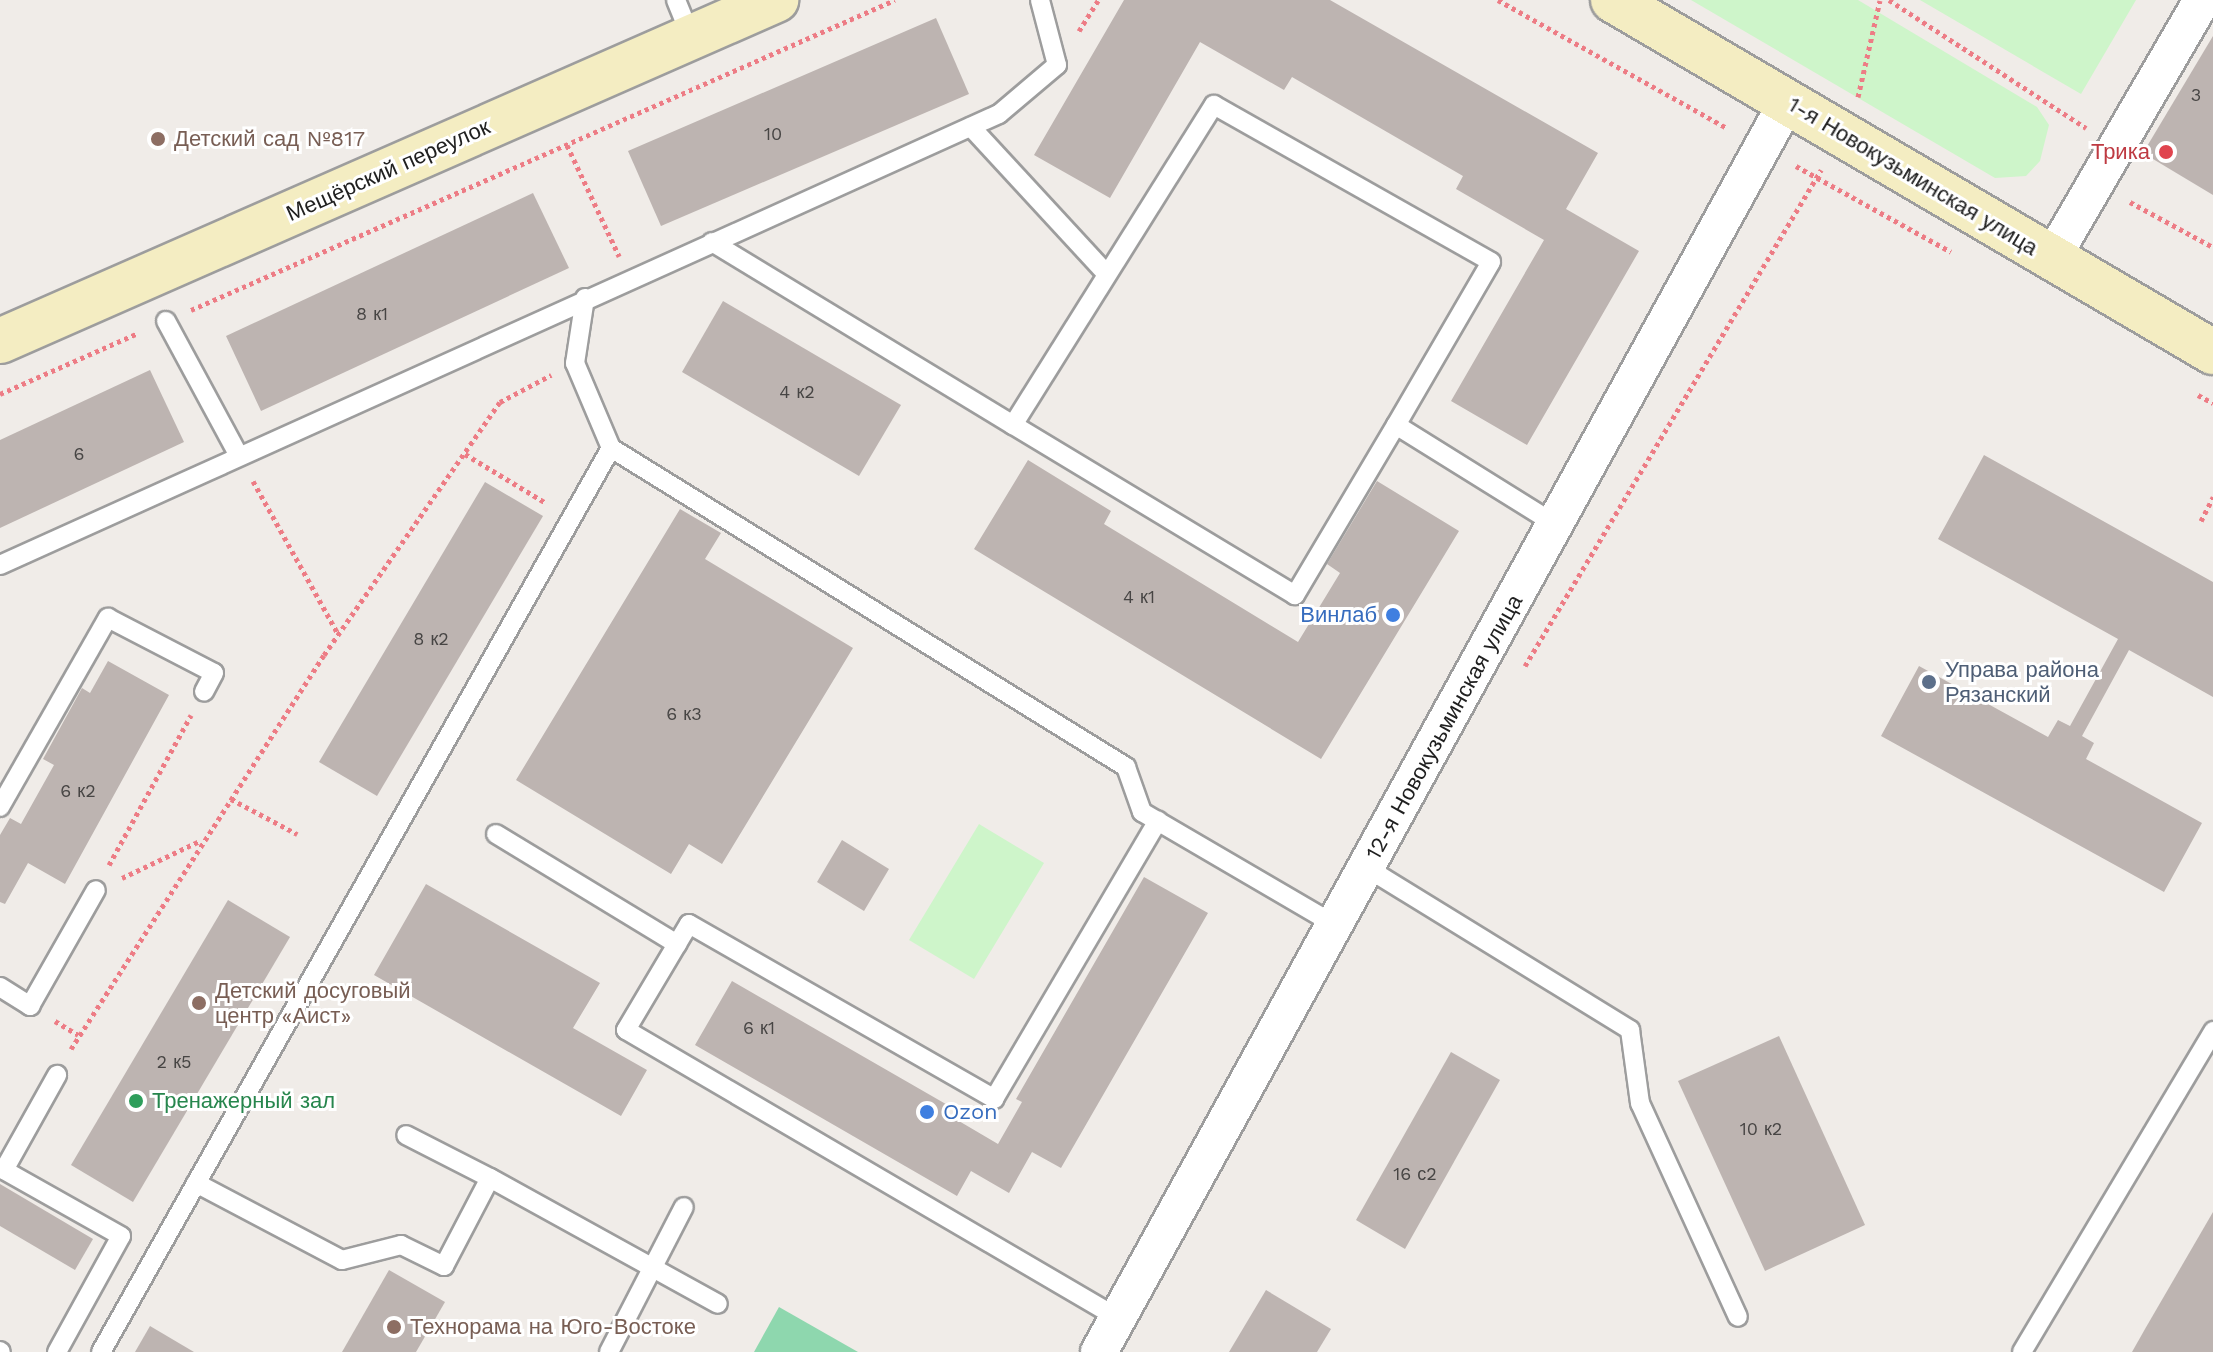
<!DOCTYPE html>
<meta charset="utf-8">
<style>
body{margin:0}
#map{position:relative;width:2213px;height:1352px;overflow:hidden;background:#f0ece8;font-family:"Work Sans",sans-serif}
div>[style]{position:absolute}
.park>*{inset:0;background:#cef5ca}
.pitch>*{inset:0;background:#8ed7ae}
.building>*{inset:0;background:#bdb4b1}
.path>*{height:5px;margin-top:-2.5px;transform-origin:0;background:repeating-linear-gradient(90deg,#ed7c85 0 4px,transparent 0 8px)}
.roads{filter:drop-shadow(2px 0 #9d9d9d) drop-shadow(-2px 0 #9d9d9d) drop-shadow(0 2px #9d9d9d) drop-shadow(0 -2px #9d9d9d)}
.lane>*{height:18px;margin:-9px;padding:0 9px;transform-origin:9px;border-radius:9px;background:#fff}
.street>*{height:36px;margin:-18px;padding:0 18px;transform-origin:18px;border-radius:18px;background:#fff}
.secondary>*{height:44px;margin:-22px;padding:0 22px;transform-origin:22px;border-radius:22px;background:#f4edc2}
.dots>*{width:22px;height:22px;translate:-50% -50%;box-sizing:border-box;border:4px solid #fff;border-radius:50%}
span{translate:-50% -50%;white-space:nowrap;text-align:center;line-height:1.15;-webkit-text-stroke:6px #fff;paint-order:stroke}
.number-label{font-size:18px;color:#474544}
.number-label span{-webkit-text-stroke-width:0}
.education-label{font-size:22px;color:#785e54}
.left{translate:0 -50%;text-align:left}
.health-label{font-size:22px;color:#be3a42}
.right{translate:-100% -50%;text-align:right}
.street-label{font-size:22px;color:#202020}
.shop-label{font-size:22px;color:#366cbe}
.service-label{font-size:22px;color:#4e5e75}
.leisure-label{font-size:22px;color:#27864d}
</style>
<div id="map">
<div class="park">
<div style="clip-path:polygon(1691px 0,1858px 0,2037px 107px,2049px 125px,2040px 161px,2026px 176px,1995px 178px)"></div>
<div style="clip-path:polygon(1920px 0,2136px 0,2081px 94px)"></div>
<div style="clip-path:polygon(979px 824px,1044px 863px,974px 979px,909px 940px)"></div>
</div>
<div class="pitch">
<div style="clip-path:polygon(779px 1307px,858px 1352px,754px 1352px)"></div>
</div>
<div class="building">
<div style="clip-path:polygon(1124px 0,1330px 0,1598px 153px,1566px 209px,1639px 251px,1527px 445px,1451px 401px,1544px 240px,1456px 189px,1463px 176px,1292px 77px,1284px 90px,1200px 42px,1110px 198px,1034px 155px)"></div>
<div style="clip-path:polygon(936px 18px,969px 94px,661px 226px,628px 151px)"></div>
<div style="clip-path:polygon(2213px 36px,2213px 195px,2143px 153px)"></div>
<div style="clip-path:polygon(533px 193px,569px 268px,261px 411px,226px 336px)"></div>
<div style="clip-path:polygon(723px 301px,901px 405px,859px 476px,682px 372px)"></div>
<div style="clip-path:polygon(150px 370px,184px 442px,0 528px,0 440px)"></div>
<div style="clip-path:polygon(1984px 455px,2213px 582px,2213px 697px,2129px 650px,2082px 736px,2094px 743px,2086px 759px,2202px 823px,2164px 892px,1881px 736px,1919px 666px,2048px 737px,2058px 720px,2070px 726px,2118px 639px,1938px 539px)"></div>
<div style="clip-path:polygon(1028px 460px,1111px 511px,1104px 524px,1298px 642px,1340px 573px,1327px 564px,1377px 481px,1459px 531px,1321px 759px,974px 549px)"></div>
<div style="clip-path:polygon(485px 482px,543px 516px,377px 796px,319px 762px)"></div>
<div style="clip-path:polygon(680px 509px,721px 533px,705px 559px,853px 648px,722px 864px,689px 844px,671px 874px,516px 780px)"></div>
<div style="clip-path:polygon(108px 661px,169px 695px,65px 884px,28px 863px,5px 904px,0 902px,0 835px,10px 818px,21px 824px,54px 765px,43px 759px,82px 688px,90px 693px)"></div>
<div style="clip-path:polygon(842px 840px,889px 869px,864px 911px,817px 882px)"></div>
<div style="clip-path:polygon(1144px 877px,1208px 913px,1061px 1168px,1032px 1152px,1009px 1193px,971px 1171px,957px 1196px,695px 1045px,732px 981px,951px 1107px,947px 1114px,998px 1144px,1022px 1102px,1016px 1099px)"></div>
<div style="clip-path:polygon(426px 884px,600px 983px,573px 1028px,647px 1070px,621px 1116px,374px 975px)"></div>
<div style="clip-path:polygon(228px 900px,290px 937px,133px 1202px,71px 1165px)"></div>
<div style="clip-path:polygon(1779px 1036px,1865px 1225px,1765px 1271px,1678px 1081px)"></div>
<div style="clip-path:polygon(1451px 1052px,1500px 1080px,1405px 1249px,1356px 1220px)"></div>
<div style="clip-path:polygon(0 1184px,93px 1239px,75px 1270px,0 1226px)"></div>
<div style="clip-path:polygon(2213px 1212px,2213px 1352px,2132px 1352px,2145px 1329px)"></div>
<div style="clip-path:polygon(389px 1270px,445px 1302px,416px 1352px,342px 1352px)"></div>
<div style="clip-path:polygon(1266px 1290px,1331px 1329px,1317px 1352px,1229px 1352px)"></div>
<div style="clip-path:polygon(150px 1326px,194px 1352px,135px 1352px)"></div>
</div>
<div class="path">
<div style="left:1498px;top:0;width:262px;rotate:29.2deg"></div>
<div style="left:1889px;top:0;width:235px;rotate:33deg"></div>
<div style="left:1079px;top:31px;width:36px;rotate:-58deg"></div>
<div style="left:1858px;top:97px;width:99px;rotate:-77.2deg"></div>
<div style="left:567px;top:145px;width:123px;rotate:64.9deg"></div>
<div style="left:1796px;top:166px;width:177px;rotate:29deg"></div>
<div style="left:2130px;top:202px;width:94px;rotate:28.5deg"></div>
<div style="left:191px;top:310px;width:769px;rotate:-23.77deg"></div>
<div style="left:0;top:394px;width:151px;rotate:-23.8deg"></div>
<div style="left:2198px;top:395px;width:17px;rotate:28deg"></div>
<div style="left:465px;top:454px;width:95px;rotate:31.2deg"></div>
<div style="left:253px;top:481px;width:175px;rotate:60.9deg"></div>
<div style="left:2201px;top:521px;width:27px;rotate:-63deg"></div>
<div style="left:1525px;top:666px;width:578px;rotate:-59.17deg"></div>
<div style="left:231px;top:799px;width:75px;rotate:27.9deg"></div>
<div style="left:109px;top:865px;width:171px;rotate:-61.3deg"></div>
<div style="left:122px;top:878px;width:86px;rotate:-25.4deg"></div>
<div style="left:55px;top:1021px;width:27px;rotate:31deg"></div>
<div style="left:71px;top:1049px;width:468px;rotate:-57.3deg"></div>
<div style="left:324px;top:655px;width:308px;rotate:-55.2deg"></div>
<div style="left:500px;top:402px;width:58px;rotate:-27.9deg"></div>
</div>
<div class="roads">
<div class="lane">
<div style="left:676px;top:0;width:40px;rotate:68deg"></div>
<div style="left:971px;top:127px;width:197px;rotate:47.3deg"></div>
<div style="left:712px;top:242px;width:352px;rotate:31.3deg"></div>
<div style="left:585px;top:298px;width:66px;rotate:98.7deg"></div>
<div style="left:575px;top:363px;width:92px;rotate:67deg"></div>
<div style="left:611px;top:448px;width:606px;rotate:31.77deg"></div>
<div style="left:1126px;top:767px;width:48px;rotate:70.4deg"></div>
<div style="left:1142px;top:812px;width:224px;rotate:30.3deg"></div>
<div style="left:166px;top:321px;width:153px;rotate:61.6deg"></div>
<div style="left:1396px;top:425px;width:198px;rotate:120.7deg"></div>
<div style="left:1295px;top:595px;width:329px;rotate:-148.9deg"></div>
<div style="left:1013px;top:425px;width:378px;rotate:-57.9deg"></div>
<div style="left:1214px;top:105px;width:318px;rotate:29.5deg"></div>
<div style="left:1491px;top:262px;width:189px;rotate:120.2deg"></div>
<div style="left:1396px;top:425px;width:187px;rotate:31.9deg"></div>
<div style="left:0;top:565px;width:1096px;rotate:-24.3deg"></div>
<div style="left:999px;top:114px;width:76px;rotate:-40.2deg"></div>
<div style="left:1057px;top:65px;width:67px;rotate:-104.7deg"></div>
<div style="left:0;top:807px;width:218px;rotate:-60.3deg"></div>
<div style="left:108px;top:618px;width:119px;rotate:27.4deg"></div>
<div style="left:214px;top:673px;width:21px;rotate:118deg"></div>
<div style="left:496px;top:834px;width:212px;rotate:31.3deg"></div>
<div style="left:1367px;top:868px;width:309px;rotate:31.6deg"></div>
<div style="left:1630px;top:1030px;width:74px;rotate:82.2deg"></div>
<div style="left:1640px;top:1103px;width:235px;rotate:65.4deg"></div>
<div style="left:0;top:987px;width:36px;rotate:32deg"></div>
<div style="left:30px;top:1006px;width:133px;rotate:-60.4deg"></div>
<div style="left:490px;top:1178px;width:260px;rotate:28.9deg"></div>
<div style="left:196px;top:1183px;width:165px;rotate:27.8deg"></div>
<div style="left:342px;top:1260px;width:61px;rotate:-14.3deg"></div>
<div style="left:401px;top:1245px;width:48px;rotate:26deg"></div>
<div style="left:444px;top:1266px;width:99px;rotate:-62.4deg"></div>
<div style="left:490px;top:1178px;width:94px;rotate:-152.9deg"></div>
<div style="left:1118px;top:1318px;width:570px;rotate:-149.66deg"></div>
<div style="left:626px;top:1030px;width:123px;rotate:-59.3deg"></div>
<div style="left:689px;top:924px;width:352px;rotate:29.8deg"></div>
<div style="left:994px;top:1099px;width:323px;rotate:-59.5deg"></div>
<div style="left:0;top:1351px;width:1px;rotate:45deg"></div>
<div style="left:57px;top:1352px;width:132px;rotate:-61.1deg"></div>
<div style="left:121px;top:1236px;width:134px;rotate:-150.6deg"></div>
<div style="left:4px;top:1170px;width:109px;rotate:-60.8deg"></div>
<div style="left:101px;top:1352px;width:1038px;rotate:-60.57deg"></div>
<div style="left:609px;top:1352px;width:163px;rotate:-62.7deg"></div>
<div style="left:2022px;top:1352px;width:374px;rotate:-59.2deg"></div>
</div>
<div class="street">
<div style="left:2052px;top:258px;width:298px;rotate:-59.8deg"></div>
<div style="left:1099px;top:1352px;width:1427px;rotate:-61.17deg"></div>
</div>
<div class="secondary">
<div style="left:1613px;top:0;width:696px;rotate:30.4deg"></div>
<div style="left:0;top:341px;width:848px;rotate:-23.72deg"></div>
</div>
</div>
<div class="dots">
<div style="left:158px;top:139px;background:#8d6e63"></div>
<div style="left:2166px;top:152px;background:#e0444e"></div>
<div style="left:1393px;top:615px;background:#3f7fe0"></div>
<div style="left:1929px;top:682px;background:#5c6f8a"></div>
<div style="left:199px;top:1003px;background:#8d6e63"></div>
<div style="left:136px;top:1101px;background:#2e9e5b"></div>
<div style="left:927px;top:1112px;background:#3f7fe0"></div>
<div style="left:394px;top:1327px;background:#8d6e63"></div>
</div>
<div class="number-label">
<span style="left:2196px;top:95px">3</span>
<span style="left:773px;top:134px">10</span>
<span style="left:372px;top:314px">8 к1</span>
<span style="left:797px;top:392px">4 к2</span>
<span style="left:79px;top:454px">6</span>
<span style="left:1139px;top:597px">4 к1</span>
<span style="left:431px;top:639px">8 к2</span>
<span style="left:684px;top:714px">6 к3</span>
<span style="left:78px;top:791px">6 к2</span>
<span style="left:759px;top:1028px">6 к1</span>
<span style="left:174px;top:1062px">2 к5</span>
<span style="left:1761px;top:1129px">10 к2</span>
<span style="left:1415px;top:1174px">16 с2</span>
</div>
<div class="education-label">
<span class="left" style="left:174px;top:139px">Детский сад №817</span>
<span class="left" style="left:215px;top:1003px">Детский досуговый<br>центр «Аист»</span>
<span class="left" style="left:410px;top:1327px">Технорама на Юго-Востоке</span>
</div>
<div class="health-label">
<span class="right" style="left:2150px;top:152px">Трика</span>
</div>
<div class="street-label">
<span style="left:388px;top:170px;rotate:-24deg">Мещёрский переулок</span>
<span style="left:1913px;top:176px;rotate:31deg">1-я Новокузьминская улица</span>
<span style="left:1444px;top:727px;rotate:-61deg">12-я Новокузьминская улица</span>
</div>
<div class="shop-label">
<span class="right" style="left:1377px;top:615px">Винлаб</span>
<span class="left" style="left:943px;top:1112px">Ozon</span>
</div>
<div class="service-label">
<span class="left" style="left:1945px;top:682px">Управа района<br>Рязанский</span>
</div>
<div class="leisure-label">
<span class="left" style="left:152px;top:1101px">Тренажерный зал</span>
</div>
</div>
